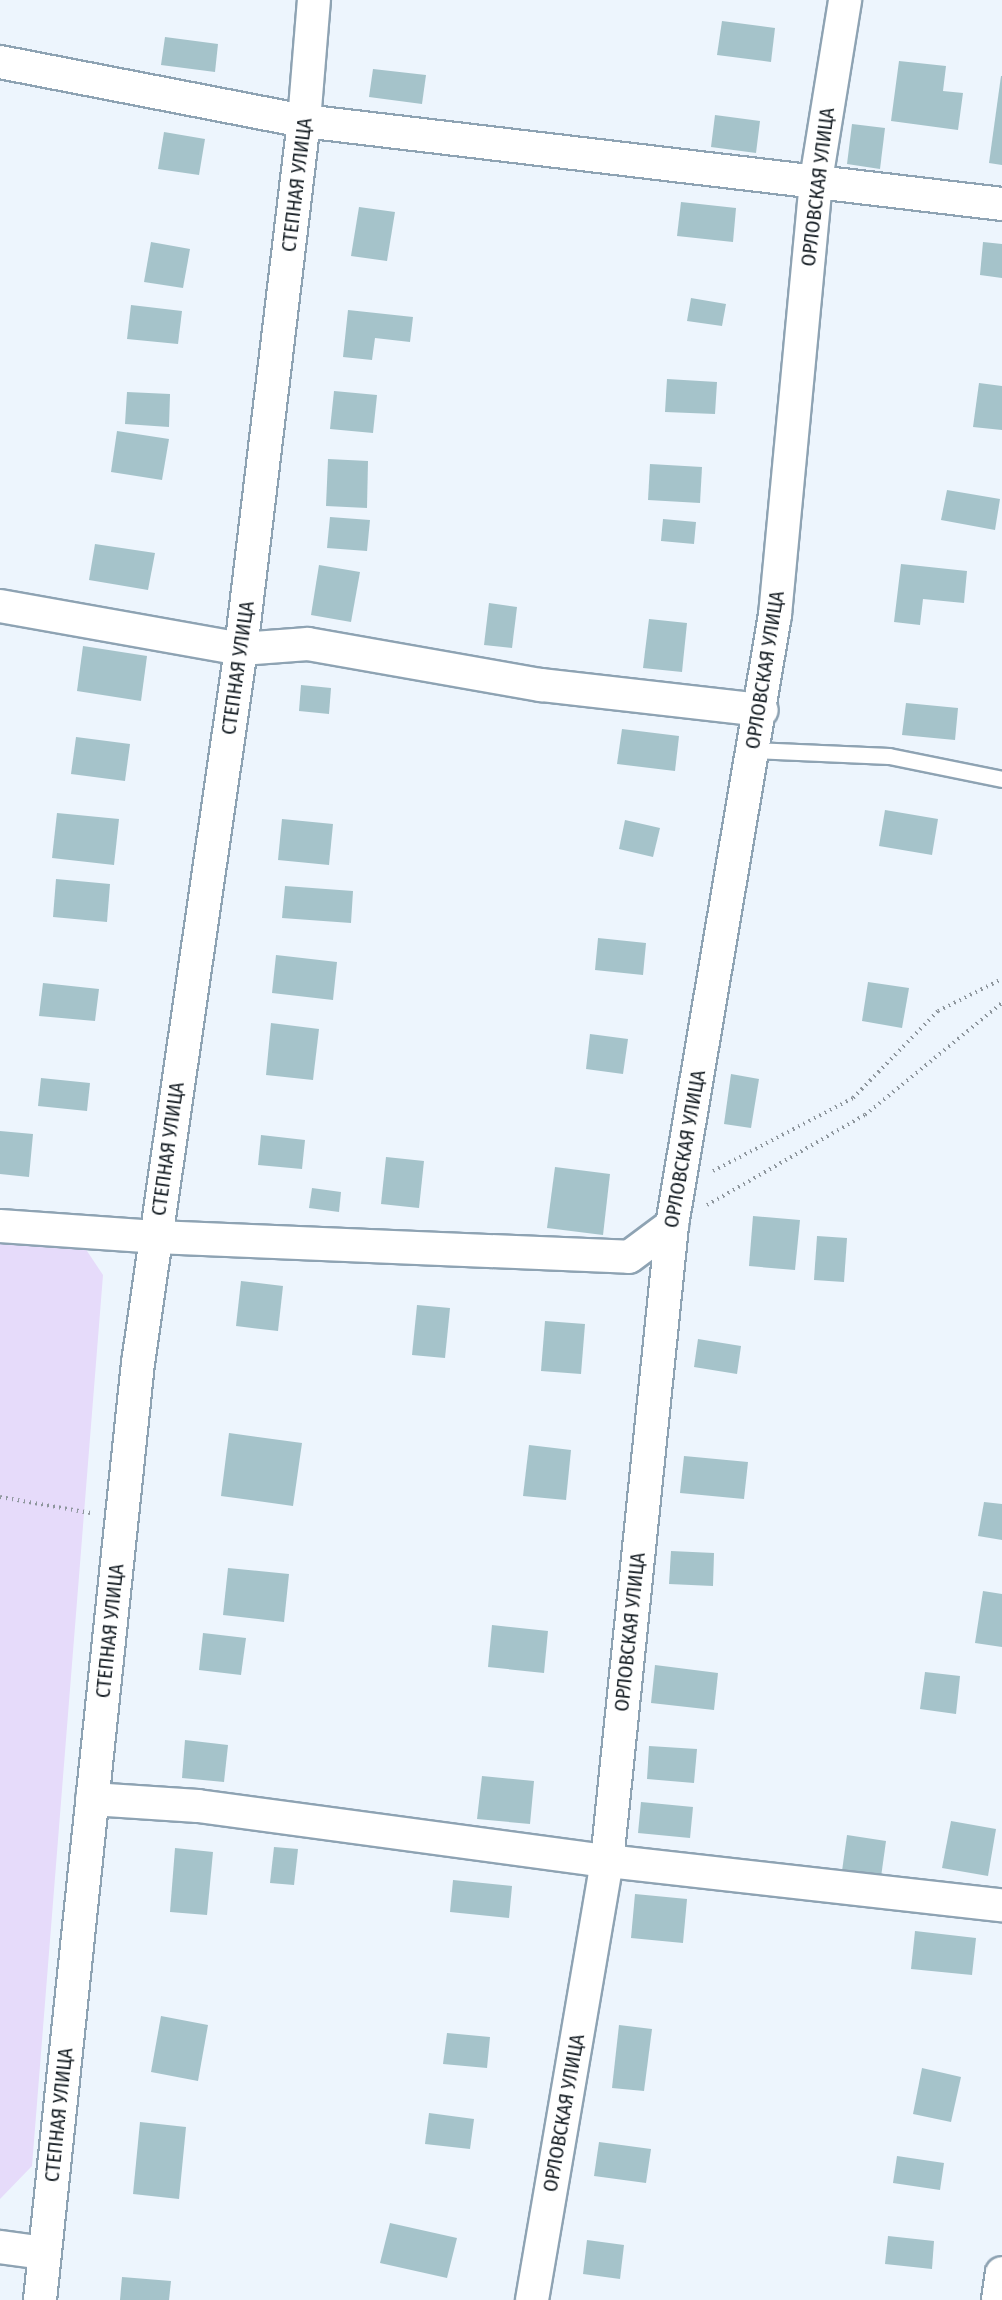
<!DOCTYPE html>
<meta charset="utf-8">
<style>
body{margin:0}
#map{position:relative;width:1002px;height:2300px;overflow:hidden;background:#edf5fd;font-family:"Fira Sans Condensed",sans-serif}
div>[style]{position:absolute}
.green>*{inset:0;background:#e6dbfa}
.building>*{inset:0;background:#a5c3ca}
.path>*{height:4px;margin-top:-2px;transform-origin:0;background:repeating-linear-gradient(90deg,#8e969d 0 1.5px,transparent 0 6px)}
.roads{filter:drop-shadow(2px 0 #8ea3b3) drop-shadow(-2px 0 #8ea3b3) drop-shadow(0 2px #8ea3b3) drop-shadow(0 -2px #8ea3b3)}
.service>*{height:15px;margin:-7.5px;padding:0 7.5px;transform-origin:7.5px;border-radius:7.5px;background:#fff}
.minor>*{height:32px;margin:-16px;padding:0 16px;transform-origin:16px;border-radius:16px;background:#fff}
span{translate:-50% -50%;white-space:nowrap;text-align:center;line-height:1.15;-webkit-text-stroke:5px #fff;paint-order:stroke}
.street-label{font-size:20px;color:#161e24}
</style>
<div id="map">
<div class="green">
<div style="clip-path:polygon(0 1234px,79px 1239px,103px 1275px,32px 2166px,0 2199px)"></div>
</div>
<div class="building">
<div style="clip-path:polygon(722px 21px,775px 28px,771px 62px,717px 55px)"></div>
<div style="clip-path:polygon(165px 37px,218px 44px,215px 72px,161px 65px)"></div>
<div style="clip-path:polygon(899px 61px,946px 66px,943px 91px,963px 93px,958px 130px,891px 121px)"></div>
<div style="clip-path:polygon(373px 69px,426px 75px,422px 104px,369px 97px)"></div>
<div style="clip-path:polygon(1001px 76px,1002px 76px,1002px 165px,989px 163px)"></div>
<div style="clip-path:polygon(715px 115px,760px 121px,756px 153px,711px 147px)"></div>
<div style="clip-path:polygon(852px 124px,885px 128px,880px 169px,847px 164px)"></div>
<div style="clip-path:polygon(164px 132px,205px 139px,199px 175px,158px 169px)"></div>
<div style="clip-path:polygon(681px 202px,736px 208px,733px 242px,677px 236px)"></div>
<div style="clip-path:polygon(359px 207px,395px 212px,387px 261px,351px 256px)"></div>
<div style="clip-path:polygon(151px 242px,190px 249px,183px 288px,144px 282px)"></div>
<div style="clip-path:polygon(983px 242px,1002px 244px,1002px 278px,980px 275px)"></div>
<div style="clip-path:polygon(691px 298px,726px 304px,722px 326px,687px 321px)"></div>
<div style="clip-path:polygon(131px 305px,182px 311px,178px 344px,127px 339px)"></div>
<div style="clip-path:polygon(348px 310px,413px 317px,410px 342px,375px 338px,372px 360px,343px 357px)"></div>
<div style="clip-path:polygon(667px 379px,717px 382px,715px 414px,665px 412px)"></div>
<div style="clip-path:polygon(979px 383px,1002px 386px,1002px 430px,973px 427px)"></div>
<div style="clip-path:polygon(334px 391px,377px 395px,373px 433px,330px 429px)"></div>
<div style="clip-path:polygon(127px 392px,170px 394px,169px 427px,125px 424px)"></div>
<div style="clip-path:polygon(117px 431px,169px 439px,162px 480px,111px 472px)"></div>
<div style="clip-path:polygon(328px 459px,368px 461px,367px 508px,326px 506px)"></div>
<div style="clip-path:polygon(650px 464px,702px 467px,700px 503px,648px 500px)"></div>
<div style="clip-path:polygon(947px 490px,1000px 499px,995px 530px,941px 520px)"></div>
<div style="clip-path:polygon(330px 517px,370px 520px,367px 551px,327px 548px)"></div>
<div style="clip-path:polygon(663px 519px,696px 522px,694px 544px,661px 541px)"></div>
<div style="clip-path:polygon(95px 544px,155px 553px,148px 590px,89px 580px)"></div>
<div style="clip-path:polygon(901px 564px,967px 571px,964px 603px,923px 599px,920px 625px,894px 622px)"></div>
<div style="clip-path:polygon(319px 565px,360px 572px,351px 622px,311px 615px)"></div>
<div style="clip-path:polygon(489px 603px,517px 607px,512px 648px,484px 645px)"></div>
<div style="clip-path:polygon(649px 619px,687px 623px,682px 672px,643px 668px)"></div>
<div style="clip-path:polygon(83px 646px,147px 656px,141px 701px,77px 691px)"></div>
<div style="clip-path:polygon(301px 685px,331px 688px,329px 714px,299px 711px)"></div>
<div style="clip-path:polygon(906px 703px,958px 708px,955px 740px,902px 735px)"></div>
<div style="clip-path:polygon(622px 729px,679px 736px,675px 771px,617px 764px)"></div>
<div style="clip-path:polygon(76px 737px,130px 744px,125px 781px,71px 774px)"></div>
<div style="clip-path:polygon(885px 810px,938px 819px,932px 855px,879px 846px)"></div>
<div style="clip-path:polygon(57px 813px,119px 819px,114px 865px,52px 858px)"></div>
<div style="clip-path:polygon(282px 819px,333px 824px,329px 865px,278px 860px)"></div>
<div style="clip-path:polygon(625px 820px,660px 828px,653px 857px,619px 849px)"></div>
<div style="clip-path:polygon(56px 879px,110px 884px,107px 922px,53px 917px)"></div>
<div style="clip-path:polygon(285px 886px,353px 891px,351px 923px,282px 918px)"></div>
<div style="clip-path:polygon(598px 938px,646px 943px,643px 975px,595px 970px)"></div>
<div style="clip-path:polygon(276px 955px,337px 962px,333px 1000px,272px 993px)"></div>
<div style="clip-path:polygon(868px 982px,909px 988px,902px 1028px,862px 1021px)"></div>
<div style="clip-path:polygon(43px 983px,99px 989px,95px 1021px,39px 1016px)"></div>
<div style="clip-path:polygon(271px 1023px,319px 1029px,313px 1080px,266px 1075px)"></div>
<div style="clip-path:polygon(590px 1034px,628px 1039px,623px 1074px,586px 1069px)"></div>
<div style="clip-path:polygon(731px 1074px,759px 1079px,751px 1128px,724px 1124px)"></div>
<div style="clip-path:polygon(41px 1078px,90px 1083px,87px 1111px,38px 1106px)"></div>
<div style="clip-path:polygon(0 1131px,33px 1134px,29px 1177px,0 1174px)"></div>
<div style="clip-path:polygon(261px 1135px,305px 1140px,302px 1169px,258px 1165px)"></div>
<div style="clip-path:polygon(386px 1157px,424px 1161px,419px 1208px,381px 1204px)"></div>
<div style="clip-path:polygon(555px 1167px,610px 1174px,603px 1235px,547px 1228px)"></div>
<div style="clip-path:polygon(312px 1188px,341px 1192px,339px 1212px,309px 1208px)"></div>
<div style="clip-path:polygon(753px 1216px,800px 1220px,795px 1270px,749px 1266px)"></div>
<div style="clip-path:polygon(817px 1236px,847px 1238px,844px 1282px,814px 1280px)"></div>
<div style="clip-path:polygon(241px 1281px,283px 1286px,278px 1331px,236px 1326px)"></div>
<div style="clip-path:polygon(417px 1305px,450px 1308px,445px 1358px,412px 1355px)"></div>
<div style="clip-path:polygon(545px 1321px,585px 1324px,581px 1374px,541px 1371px)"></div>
<div style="clip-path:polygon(698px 1339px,741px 1346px,737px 1374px,694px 1367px)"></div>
<div style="clip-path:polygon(229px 1433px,302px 1443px,293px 1506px,221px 1496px)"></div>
<div style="clip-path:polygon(529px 1445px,571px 1450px,566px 1500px,523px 1496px)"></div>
<div style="clip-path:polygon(684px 1456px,748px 1462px,744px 1499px,680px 1493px)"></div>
<div style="clip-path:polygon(984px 1502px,1002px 1504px,1002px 1540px,978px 1536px)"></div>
<div style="clip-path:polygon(671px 1551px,714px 1553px,713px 1586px,669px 1584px)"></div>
<div style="clip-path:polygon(228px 1568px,289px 1574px,284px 1622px,223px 1615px)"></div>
<div style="clip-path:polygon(983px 1591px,1002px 1594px,1002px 1647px,975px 1643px)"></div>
<div style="clip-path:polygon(492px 1625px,548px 1631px,544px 1673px,488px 1667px)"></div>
<div style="clip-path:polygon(203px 1633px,246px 1638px,241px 1675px,199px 1670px)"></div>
<div style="clip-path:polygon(655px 1665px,718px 1673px,714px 1710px,651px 1703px)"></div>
<div style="clip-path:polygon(925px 1672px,960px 1676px,956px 1714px,920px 1709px)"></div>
<div style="clip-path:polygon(185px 1740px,228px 1745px,224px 1782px,182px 1778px)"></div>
<div style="clip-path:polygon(649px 1746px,697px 1749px,694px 1783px,647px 1779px)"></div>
<div style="clip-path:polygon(482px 1776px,534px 1781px,530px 1824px,477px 1819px)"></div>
<div style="clip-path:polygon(641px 1802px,693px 1807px,690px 1838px,638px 1833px)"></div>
<div style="clip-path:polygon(951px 1821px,996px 1829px,988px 1876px,942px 1868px)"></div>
<div style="clip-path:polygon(847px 1835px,886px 1841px,881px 1877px,842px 1871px)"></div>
<div style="clip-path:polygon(274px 1847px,298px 1849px,294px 1885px,270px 1883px)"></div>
<div style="clip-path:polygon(175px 1848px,213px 1852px,207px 1915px,170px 1912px)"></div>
<div style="clip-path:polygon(453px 1880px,512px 1886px,509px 1918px,450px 1912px)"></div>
<div style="clip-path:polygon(635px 1894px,687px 1899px,683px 1943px,631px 1938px)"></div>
<div style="clip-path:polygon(915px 1931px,976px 1938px,972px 1975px,911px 1969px)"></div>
<div style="clip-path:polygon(161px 2016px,208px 2025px,198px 2081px,151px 2072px)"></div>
<div style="clip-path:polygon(619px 2025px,652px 2029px,644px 2091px,612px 2088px)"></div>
<div style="clip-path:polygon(447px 2033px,490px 2037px,487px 2068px,443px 2064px)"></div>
<div style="clip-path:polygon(922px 2068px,961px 2077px,951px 2122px,913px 2114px)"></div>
<div style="clip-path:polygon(429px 2113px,474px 2119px,470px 2149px,425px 2144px)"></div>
<div style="clip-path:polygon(140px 2122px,186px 2127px,179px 2199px,133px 2194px)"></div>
<div style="clip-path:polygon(599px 2142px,651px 2149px,646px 2183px,594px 2176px)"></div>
<div style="clip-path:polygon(897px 2156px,944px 2163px,940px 2190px,893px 2183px)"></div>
<div style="clip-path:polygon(390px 2223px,457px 2238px,447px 2278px,380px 2263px)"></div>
<div style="clip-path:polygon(888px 2236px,934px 2241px,932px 2269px,885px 2264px)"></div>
<div style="clip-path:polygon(587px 2240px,624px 2245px,620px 2279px,583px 2274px)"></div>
<div style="clip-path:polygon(122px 2277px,171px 2281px,169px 2300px,120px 2300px)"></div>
</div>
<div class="path">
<div style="left:713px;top:1171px;width:158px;rotate:-27.5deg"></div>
<div style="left:853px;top:1098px;width:122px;rotate:-45.7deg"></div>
<div style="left:938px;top:1011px;width:72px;rotate:-26.6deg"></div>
<div style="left:707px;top:1205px;width:182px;rotate:-29.7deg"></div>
<div style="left:865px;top:1115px;width:177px;rotate:-39.3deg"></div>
<div style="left:0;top:1497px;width:92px;rotate:10deg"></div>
</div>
<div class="roads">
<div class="service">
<div style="left:753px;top:750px;width:136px;rotate:2.5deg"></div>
<div style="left:889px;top:756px;width:115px;rotate:11.5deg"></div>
</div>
<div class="minor">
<div style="left:0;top:62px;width:310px;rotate:11deg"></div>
<div style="left:304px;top:121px;width:703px;rotate:6.78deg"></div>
<div style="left:0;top:606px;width:245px;rotate:10.1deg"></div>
<div style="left:241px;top:649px;width:67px;rotate:-4.3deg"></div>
<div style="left:308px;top:644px;width:237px;rotate:10deg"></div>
<div style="left:541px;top:685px;width:222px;rotate:6.5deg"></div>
<div style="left:0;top:1226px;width:156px;rotate:4deg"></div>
<div style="left:156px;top:1237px;width:473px;rotate:2.4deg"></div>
<div style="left:629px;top:1257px;width:54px;rotate:-36.7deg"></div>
<div style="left:92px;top:1799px;width:106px;rotate:3.8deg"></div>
<div style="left:198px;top:1806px;width:413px;rotate:7.7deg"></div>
<div style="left:607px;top:1861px;width:397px;rotate:6.4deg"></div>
<div style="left:0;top:2247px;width:44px;rotate:7.8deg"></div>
<div style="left:40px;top:2300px;width:942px;rotate:-84.03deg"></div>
<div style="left:138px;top:1363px;width:721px;rotate:-81.79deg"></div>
<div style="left:241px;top:649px;width:532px;rotate:-83.2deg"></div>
<div style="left:304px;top:121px;width:121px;rotate:-85.3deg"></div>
<div style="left:532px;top:2300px;width:445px;rotate:-80.3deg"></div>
<div style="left:607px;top:1861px;width:639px;rotate:-84.16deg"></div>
<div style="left:672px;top:1225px;width:619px;rotate:-80.42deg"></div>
<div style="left:775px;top:615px;width:437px;rotate:-84.6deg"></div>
<div style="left:816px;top:180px;width:182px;rotate:-80.8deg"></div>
<div style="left:998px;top:2300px;width:27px;rotate:-82deg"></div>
</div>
</div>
<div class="street-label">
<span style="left:297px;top:185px;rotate:-83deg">СТЕПНАЯ УЛИЦА</span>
<span style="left:818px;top:187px;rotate:-83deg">ОРЛОВСКАЯ УЛИЦА</span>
<span style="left:238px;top:668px;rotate:-82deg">СТЕПНАЯ УЛИЦА</span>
<span style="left:765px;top:670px;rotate:-81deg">ОРЛОВСКАЯ УЛИЦА</span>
<span style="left:168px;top:1149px;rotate:-82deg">СТЕПНАЯ УЛИЦА</span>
<span style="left:685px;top:1149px;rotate:-80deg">ОРЛОВСКАЯ УЛИЦА</span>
<span style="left:110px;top:1631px;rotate:-84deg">СТЕПНАЯ УЛИЦА</span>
<span style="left:630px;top:1632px;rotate:-84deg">ОРЛОВСКАЯ УЛИЦА</span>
<span style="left:564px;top:2113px;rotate:-80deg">ОРЛОВСКАЯ УЛИЦА</span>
<span style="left:59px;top:2115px;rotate:-84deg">СТЕПНАЯ УЛИЦА</span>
</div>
</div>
